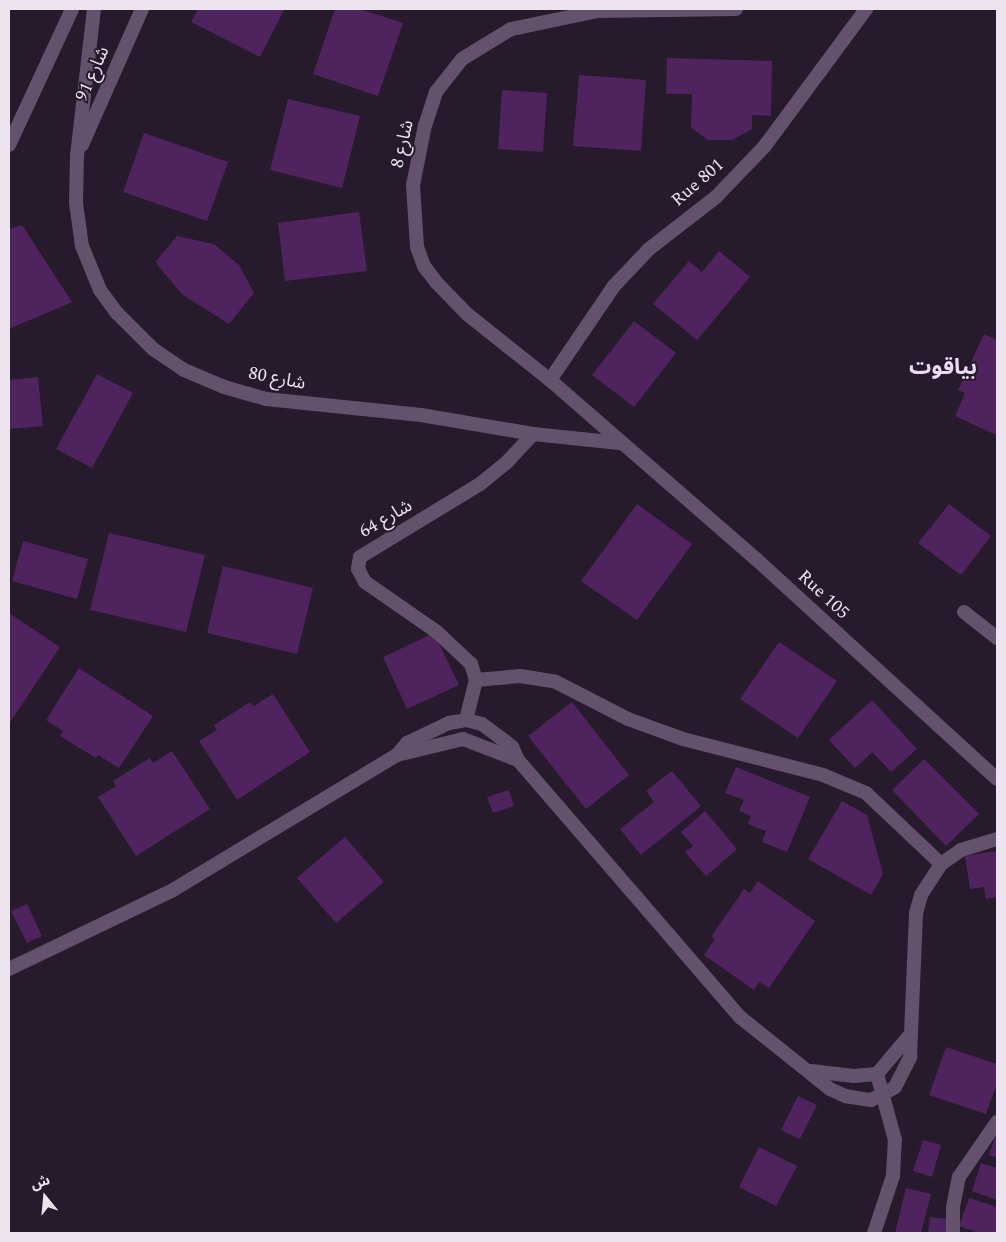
<!DOCTYPE html>
<meta charset="utf-8">
<style>
body{margin:0}
#map{position:relative;width:1006px;height:1242px;overflow:hidden;background:#271a2c;font-family:Spectral,"Noto Sans Arabic",serif}
div>[style]{position:absolute}
.building>*{inset:0;background:#4f245e}
.minor>*{height:14px;margin:-7px;padding:0 7px;transform-origin:7px;border-radius:7px;background:#64516b}
.tertiary>*{height:14px;margin:-7px;padding:0 7px;transform-origin:7px;border-radius:7px;background:#64516b}
span{translate:-50% -50%;white-space:nowrap;text-align:center;line-height:1.15;-webkit-text-stroke:4px #271a2c;paint-order:stroke}
.street-label{font-size:18px;color:#ede4f0}
.district-label{font-size:22px;color:#ecdaf4;font-weight:700}
.frame{position:absolute;inset:0;border:10px solid #ede4f0;pointer-events:none}
.north{position:absolute;left:20px;top:1172px;width:50px;height:50px;-webkit-text-stroke:4px #271a2c;paint-order:stroke;rotate:343deg;font-size:14px;font-weight:700;line-height:20px;text-align:center;color:#ede4f0}
.north::after{content:'';display:block;margin:auto;width:18px;height:22px;background:#ede4f0;clip-path:polygon(50% 0,100% 100%,50% 72%,0 100%)}
</style>
<div id="map">
<div class="building">
<div style="clip-path:polygon(198px 9px,280px 9px,284px 10px,260px 57px,191px 22px)"></div>
<div style="clip-path:polygon(335px 9px,360px 9px,403px 23px,378px 96px,313px 74px)"></div>
<div style="clip-path:polygon(667px 58px,772px 61px,771px 116px,752px 115px,752px 129px,732px 140px,708px 140px,691px 128px,692px 94px,666px 94px)"></div>
<div style="clip-path:polygon(579px 75px,646px 80px,641px 151px,573px 146px)"></div>
<div style="clip-path:polygon(502px 90px,547px 93px,543px 152px,498px 149px)"></div>
<div style="clip-path:polygon(288px 99px,360px 116px,342px 188px,270px 170px)"></div>
<div style="clip-path:polygon(144px 133px,228px 162px,207px 221px,123px 192px)"></div>
<div style="clip-path:polygon(359px 212px,367px 271px,285px 281px,278px 223px)"></div>
<div style="clip-path:polygon(22px 225px,72px 302px,9px 329px,9px 229px)"></div>
<div style="clip-path:polygon(177px 236px,214px 244px,239px 265px,254px 293px,229px 324px,183px 295px,159px 267px,156px 261px)"></div>
<div style="clip-path:polygon(719px 251px,750px 277px,697px 340px,653px 304px,689px 261px,702px 272px)"></div>
<div style="clip-path:polygon(634px 321px,676px 353px,634px 407px,592px 375px)"></div>
<div style="clip-path:polygon(984px 334px,997px 340px,996px 435px,955px 416px,965px 393px,958px 390px)"></div>
<div style="clip-path:polygon(97px 374px,133px 393px,92px 468px,56px 449px)"></div>
<div style="clip-path:polygon(38px 377px,43px 426px,9px 429px,9px 380px)"></div>
<div style="clip-path:polygon(637px 504px,692px 544px,637px 620px,581px 581px)"></div>
<div style="clip-path:polygon(949px 504px,991px 536px,961px 575px,918px 543px)"></div>
<div style="clip-path:polygon(109px 533px,205px 555px,186px 632px,90px 610px)"></div>
<div style="clip-path:polygon(23px 541px,88px 559px,77px 599px,12px 581px)"></div>
<div style="clip-path:polygon(223px 566px,313px 588px,297px 654px,207px 633px)"></div>
<div style="clip-path:polygon(9px 613px,60px 647px,9px 724px)"></div>
<div style="clip-path:polygon(434px 633px,459px 685px,407px 709px,383px 657px)"></div>
<div style="clip-path:polygon(779px 642px,837px 681px,798px 738px,740px 699px)"></div>
<div style="clip-path:polygon(79px 668px,153px 716px,119px 768px,98px 755px,96px 758px,60px 736px,63px 731px,46px 720px)"></div>
<div style="clip-path:polygon(273px 694px,310px 752px,237px 800px,199px 741px,217px 730px,214px 725px,250px 702px,254px 706px)"></div>
<div style="clip-path:polygon(872px 700px,917px 749px,891px 772px,872px 752px,855px 768px,829px 740px)"></div>
<div style="clip-path:polygon(572px 702px,629px 775px,586px 809px,528px 736px)"></div>
<div style="clip-path:polygon(172px 751px,210px 809px,136px 856px,98px 797px,116px 786px,113px 781px,150px 758px,153px 763px)"></div>
<div style="clip-path:polygon(924px 759px,979px 814px,946px 846px,892px 790px)"></div>
<div style="clip-path:polygon(736px 767px,810px 797px,787px 852px,762px 842px,766px 831px,748px 824px,751px 816px,739px 811px,744px 800px,725px 793px)"></div>
<div style="clip-path:polygon(672px 771px,701px 806px,641px 855px,620px 829px,654px 802px,646px 791px)"></div>
<div style="clip-path:polygon(509px 790px,514px 806px,493px 813px,487px 797px)"></div>
<div style="clip-path:polygon(842px 801px,867px 815px,883px 874px,871px 895px,808px 859px)"></div>
<div style="clip-path:polygon(705px 811px,737px 849px,706px 876px,685px 852px,693px 846px,681px 832px)"></div>
<div style="clip-path:polygon(345px 837px,384px 882px,336px 923px,297px 878px)"></div>
<div style="clip-path:polygon(997px 851px,997px 897px,986px 899px,984px 887px,970px 889px,965px 856px)"></div>
<div style="clip-path:polygon(758px 881px,815px 921px,769px 988px,759px 982px,754px 990px,704px 955px,715px 939px,711px 937px,744px 889px,750px 893px)"></div>
<div style="clip-path:polygon(27px 904px,42px 936px,27px 943px,11px 911px)"></div>
<div style="clip-path:polygon(946px 1047px,997px 1064px,997px 1083px,986px 1114px,929px 1095px)"></div>
<div style="clip-path:polygon(798px 1096px,817px 1105px,800px 1139px,781px 1130px)"></div>
<div style="clip-path:polygon(997px 1132px,997px 1158px,989px 1155px)"></div>
<div style="clip-path:polygon(923px 1140px,941px 1145px,932px 1177px,913px 1171px)"></div>
<div style="clip-path:polygon(759px 1147px,797px 1166px,776px 1206px,739px 1187px)"></div>
<div style="clip-path:polygon(981px 1163px,997px 1168px,997px 1200px,972px 1191px)"></div>
<div style="clip-path:polygon(906px 1188px,931px 1194px,921px 1233px,895px 1233px)"></div>
<div style="clip-path:polygon(969px 1198px,997px 1207px,997px 1233px,979px 1233px,959px 1226px)"></div>
<div style="clip-path:polygon(930px 1217px,948px 1219px,947px 1233px,928px 1233px)"></div>
</div>
<div class="minor">
<div style="left:94px;top:9px;width:147px;rotate:96.6deg"></div>
<div style="left:77px;top:155px;width:48px;rotate:91.2deg"></div>
<div style="left:76px;top:203px;width:43px;rotate:82.1deg"></div>
<div style="left:82px;top:246px;width:48px;rotate:67.8deg"></div>
<div style="left:100px;top:290px;width:29px;rotate:54deg"></div>
<div style="left:117px;top:313px;width:51px;rotate:45deg"></div>
<div style="left:153px;top:349px;width:37px;rotate:34deg"></div>
<div style="left:184px;top:370px;width:43px;rotate:23deg"></div>
<div style="left:224px;top:387px;width:44px;rotate:15.9deg"></div>
<div style="left:266px;top:399px;width:156px;rotate:5.9deg"></div>
<div style="left:421px;top:415px;width:114px;rotate:9.6deg"></div>
<div style="left:533px;top:434px;width:87px;rotate:5.9deg"></div>
<div style="left:9px;top:145px;width:150px;rotate:-65.1deg"></div>
<div style="left:82px;top:145px;width:149px;rotate:-66.2deg"></div>
<div style="left:550px;top:380px;width:114px;rotate:-55.8deg"></div>
<div style="left:614px;top:286px;width:51px;rotate:-46.6deg"></div>
<div style="left:649px;top:249px;width:85px;rotate:-37.8deg"></div>
<div style="left:716px;top:197px;width:69px;rotate:-46.2deg"></div>
<div style="left:764px;top:147px;width:172px;rotate:-53.5deg"></div>
<div style="left:964px;top:612px;width:42px;rotate:38.2deg"></div>
<div style="left:476px;top:680px;width:44px;rotate:-5.2deg"></div>
<div style="left:520px;top:676px;width:36px;rotate:9deg"></div>
<div style="left:556px;top:682px;width:81px;rotate:27.2deg"></div>
<div style="left:628px;top:719px;width:59px;rotate:20deg"></div>
<div style="left:683px;top:739px;width:145px;rotate:14.4deg"></div>
<div style="left:823px;top:775px;width:47px;rotate:22.7deg"></div>
<div style="left:866px;top:793px;width:103px;rotate:43.4deg"></div>
<div style="left:466px;top:720px;width:41px;rotate:-76deg"></div>
<div style="left:476px;top:680px;width:17px;rotate:-107deg"></div>
<div style="left:471px;top:664px;width:47px;rotate:-136.7deg"></div>
<div style="left:437px;top:632px;width:88px;rotate:-145.2deg"></div>
<div style="left:365px;top:582px;width:15px;rotate:-118deg"></div>
<div style="left:358px;top:569px;width:12px;rotate:-81deg"></div>
<div style="left:360px;top:557px;width:140px;rotate:-31.3deg"></div>
<div style="left:480px;top:484px;width:35px;rotate:-39deg"></div>
<div style="left:507px;top:462px;width:38px;rotate:-47deg"></div>
<div style="left:874px;top:1233px;width:60px;rotate:-71.6deg"></div>
<div style="left:893px;top:1176px;width:36px;rotate:-87deg"></div>
<div style="left:895px;top:1140px;width:68px;rotate:-105.3deg"></div>
<div style="left:953px;top:1233px;width:26px;rotate:-90deg"></div>
<div style="left:953px;top:1207px;width:31px;rotate:-79deg"></div>
<div style="left:959px;top:1177px;width:67px;rotate:-55.4deg"></div>
</div>
<div class="tertiary">
<div style="left:736px;top:9px;width:138px;rotate:179.2deg"></div>
<div style="left:598px;top:11px;width:89px;rotate:168.3deg"></div>
<div style="left:511px;top:29px;width:57px;rotate:148.5deg"></div>
<div style="left:462px;top:59px;width:42px;rotate:128.2deg"></div>
<div style="left:436px;top:92px;width:35px;rotate:108deg"></div>
<div style="left:425px;top:125px;width:61px;rotate:101.3deg"></div>
<div style="left:413px;top:185px;width:62px;rotate:86.3deg"></div>
<div style="left:417px;top:247px;width:20px;rotate:70deg"></div>
<div style="left:424px;top:266px;width:21px;rotate:53deg"></div>
<div style="left:437px;top:283px;width:43px;rotate:45.9deg"></div>
<div style="left:467px;top:314px;width:106px;rotate:38.5deg"></div>
<div style="left:550px;top:380px;width:273px;rotate:41deg"></div>
<div style="left:756px;top:559px;width:326px;rotate:42.4deg"></div>
<div style="left:397px;top:755px;width:68px;rotate:-13.6deg"></div>
<div style="left:463px;top:739px;width:59px;rotate:20.9deg"></div>
<div style="left:9px;top:969px;width:182px;rotate:-25.7deg"></div>
<div style="left:173px;top:890px;width:262px;rotate:-31.1deg"></div>
<div style="left:397px;top:755px;width:16px;rotate:-50deg"></div>
<div style="left:407px;top:743px;width:47px;rotate:-25.5deg"></div>
<div style="left:449px;top:723px;width:17px;rotate:-10deg"></div>
<div style="left:466px;top:720px;width:16px;rotate:14deg"></div>
<div style="left:482px;top:724px;width:38px;rotate:37deg"></div>
<div style="left:512px;top:747px;width:14px;rotate:65deg"></div>
<div style="left:518px;top:760px;width:340px;rotate:49.2deg"></div>
<div style="left:740px;top:1017px;width:115px;rotate:38.7deg"></div>
<div style="left:830px;top:1089px;width:17px;rotate:25deg"></div>
<div style="left:845px;top:1096px;width:26px;rotate:9deg"></div>
<div style="left:871px;top:1100px;width:27px;rotate:-28deg"></div>
<div style="left:895px;top:1087px;width:34px;rotate:-63deg"></div>
<div style="left:910px;top:1057px;width:144px;rotate:-87.6deg"></div>
<div style="left:916px;top:913px;width:19px;rotate:-74deg"></div>
<div style="left:921px;top:895px;width:37px;rotate:-57deg"></div>
<div style="left:941px;top:864px;width:24px;rotate:-35deg"></div>
<div style="left:961px;top:850px;width:38px;rotate:-17deg"></div>
<div style="left:811px;top:1071px;width:43px;rotate:6.6deg"></div>
<div style="left:854px;top:1076px;width:23px;rotate:-5deg"></div>
<div style="left:877px;top:1074px;width:50px;rotate:-49.9deg"></div>
</div>
<div class="street-label">
<span style="left:93px;top:74px;rotate:-66deg">شارع 91</span>
<span style="left:403px;top:144px;rotate:-77deg">شارع 8</span>
<span style="left:698px;top:183px;rotate:-41deg">Rue 801</span>
<span style="left:277px;top:379px;rotate:11deg">شارع 80</span>
<span style="left:386px;top:519px;rotate:-30deg">شارع 64</span>
<span style="left:823px;top:595px;rotate:43deg">Rue 105</span>
</div>
<div class="district-label">
<span style="left:943px;top:368px">بياقوت</span>
</div>
<div class="frame"></div>
<div class="north">ش</div>
</div>
